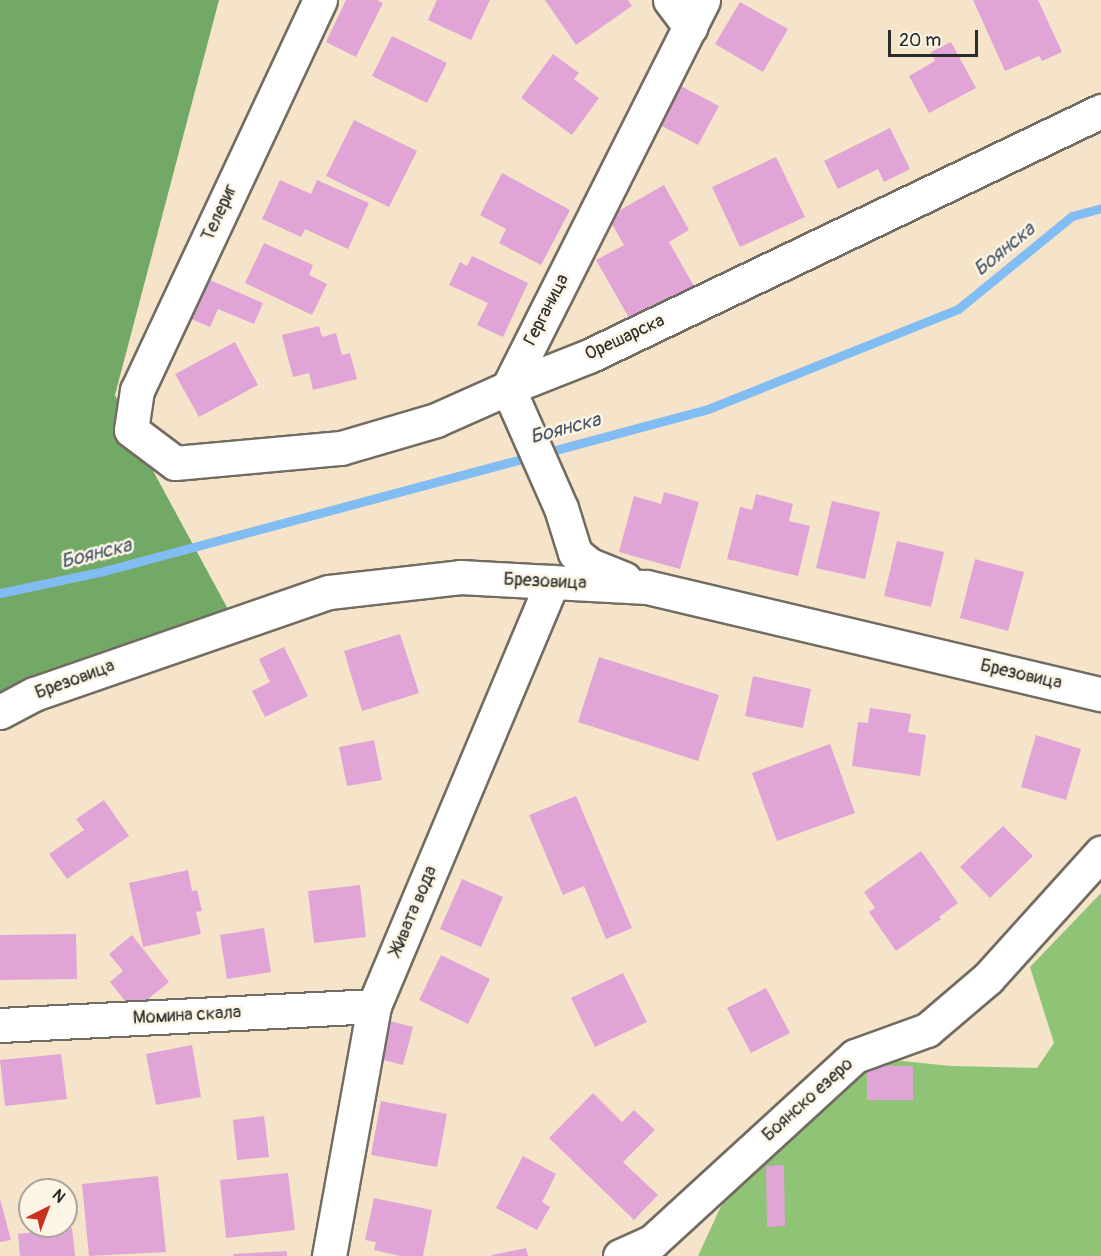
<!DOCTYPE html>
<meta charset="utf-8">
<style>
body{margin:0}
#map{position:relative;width:1101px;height:1256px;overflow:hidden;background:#f5e4c9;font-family:Pangolin,sans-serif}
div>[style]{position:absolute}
.green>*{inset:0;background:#8fc375}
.forest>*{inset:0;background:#73a966}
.stream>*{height:9px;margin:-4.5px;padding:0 4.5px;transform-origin:4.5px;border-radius:4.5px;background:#81bcf3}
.building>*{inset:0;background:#e0a5d6}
.roads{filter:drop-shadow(2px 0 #726c62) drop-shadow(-2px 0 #726c62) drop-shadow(0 2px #726c62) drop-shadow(0 -2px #726c62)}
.minor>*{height:33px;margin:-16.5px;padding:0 16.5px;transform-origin:16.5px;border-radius:16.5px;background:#fff}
span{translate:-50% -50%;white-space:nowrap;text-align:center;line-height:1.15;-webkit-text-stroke:5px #fcf5e5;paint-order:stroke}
.street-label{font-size:18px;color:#2b2b2b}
.water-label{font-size:20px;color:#455667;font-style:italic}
.north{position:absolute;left:18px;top:1178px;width:60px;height:60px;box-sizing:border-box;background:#fcf5e5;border:2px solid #a8a49b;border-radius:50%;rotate:42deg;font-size:16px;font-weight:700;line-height:24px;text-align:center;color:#2b2b2b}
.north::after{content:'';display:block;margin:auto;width:21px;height:27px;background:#c8321e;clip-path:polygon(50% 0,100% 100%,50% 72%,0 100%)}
.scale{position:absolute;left:888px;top:30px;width:90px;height:27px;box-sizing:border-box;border:3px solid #2b2b2b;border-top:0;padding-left:8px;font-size:18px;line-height:21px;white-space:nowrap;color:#2b2b2b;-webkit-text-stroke:4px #fcf5e5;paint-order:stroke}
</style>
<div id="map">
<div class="green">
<div style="clip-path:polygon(1101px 893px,1101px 1256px,698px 1256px,727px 1193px,873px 1058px,951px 1066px,1037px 1068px,1054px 1043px,1030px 967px)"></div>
</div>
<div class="forest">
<div style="clip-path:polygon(0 0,219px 0,115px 395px,131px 430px,236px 624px,0 712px)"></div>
</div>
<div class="stream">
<div style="left:0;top:593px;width:106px;rotate:-11.9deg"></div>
<div style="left:104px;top:571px;width:625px;rotate:-15.01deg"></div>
<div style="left:708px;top:409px;width:269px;rotate:-21.8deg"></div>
<div style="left:958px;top:309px;width:147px;rotate:-39.2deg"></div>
<div style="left:1072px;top:216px;width:30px;rotate:-15deg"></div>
</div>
<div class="building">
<div style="clip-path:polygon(346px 0,377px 0,383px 3px,356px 57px,326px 42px)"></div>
<div style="clip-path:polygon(437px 0,490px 0,471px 40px,428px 20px)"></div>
<div style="clip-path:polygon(545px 0,628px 0,632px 6px,576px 45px)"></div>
<div style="clip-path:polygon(973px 0,1038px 0,1062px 52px,1042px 61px,1039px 56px,1005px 71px)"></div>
<div style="clip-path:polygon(740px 2px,788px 29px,763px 72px,715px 44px)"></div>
<div style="clip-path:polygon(392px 36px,447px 63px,427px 103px,372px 76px)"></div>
<div style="clip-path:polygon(951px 42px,976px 88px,929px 113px,909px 76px,935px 61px,931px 52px)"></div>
<div style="clip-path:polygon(553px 54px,579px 73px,574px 79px,599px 98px,572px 135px,521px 98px)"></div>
<div style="clip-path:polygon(681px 86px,719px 106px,698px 145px,660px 125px)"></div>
<div style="clip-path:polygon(354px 120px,417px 151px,389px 207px,326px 176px)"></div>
<div style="clip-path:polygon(890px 128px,910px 169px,884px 182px,878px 169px,838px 189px,824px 161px)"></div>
<div style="clip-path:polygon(776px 157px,805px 217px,740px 247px,712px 187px)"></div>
<div style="clip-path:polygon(502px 173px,570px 210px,541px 265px,499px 243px,506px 229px,480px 215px)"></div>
<div style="clip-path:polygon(280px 180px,311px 194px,317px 180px,369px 203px,348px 249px,305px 229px,301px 237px,262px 219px)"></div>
<div style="clip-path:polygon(664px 185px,689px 230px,669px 242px,695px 288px,632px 323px,596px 260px,624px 245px,608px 217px)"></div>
<div style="clip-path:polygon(264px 243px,313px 265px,309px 275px,327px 284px,312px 315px,245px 283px)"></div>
<div style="clip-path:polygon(472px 256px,528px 283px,503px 337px,477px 325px,488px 303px,449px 285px,460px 262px,467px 266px)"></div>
<div style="clip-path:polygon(203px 277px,263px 303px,254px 324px,218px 309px,210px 327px,191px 319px,199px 301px,194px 299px)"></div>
<div style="clip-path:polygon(319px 326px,322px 337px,336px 333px,342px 355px,350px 353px,357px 379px,313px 390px,309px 373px,293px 377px,282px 335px)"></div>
<div style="clip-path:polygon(235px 342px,258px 385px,199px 417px,175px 374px)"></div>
<div style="clip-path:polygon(664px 492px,699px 502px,680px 569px,619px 552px,634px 496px,661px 504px)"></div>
<div style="clip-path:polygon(756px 494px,793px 504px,789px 521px,810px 526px,798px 576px,727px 559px,740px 507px,752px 510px)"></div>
<div style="clip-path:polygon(832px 501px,880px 512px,865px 579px,816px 568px)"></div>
<div style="clip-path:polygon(897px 541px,944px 552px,931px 607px,884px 596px)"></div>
<div style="clip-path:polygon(975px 559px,1024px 572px,1008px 631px,960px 618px)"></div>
<div style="clip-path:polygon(400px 634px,419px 693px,362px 711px,344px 651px)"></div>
<div style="clip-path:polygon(284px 647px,308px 696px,265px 717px,252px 691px,270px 682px,259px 659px)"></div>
<div style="clip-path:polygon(599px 657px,719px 695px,698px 761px,578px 722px)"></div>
<div style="clip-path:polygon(753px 676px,811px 689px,803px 728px,745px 716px)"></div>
<div style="clip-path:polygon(870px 708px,911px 714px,908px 732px,926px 735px,920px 776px,852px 766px,858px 722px,868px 723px)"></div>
<div style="clip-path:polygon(1036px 735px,1081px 749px,1066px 800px,1021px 787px)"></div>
<div style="clip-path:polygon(374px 740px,382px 780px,347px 786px,339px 747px)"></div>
<div style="clip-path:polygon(830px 744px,855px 813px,777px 841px,752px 773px)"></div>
<div style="clip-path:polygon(576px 796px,632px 928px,606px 939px,584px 886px,563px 895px,529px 815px)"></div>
<div style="clip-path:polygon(104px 800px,129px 836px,67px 879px,49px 854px,84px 830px,76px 819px)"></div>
<div style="clip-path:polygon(1003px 826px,1033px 856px,990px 898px,960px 867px)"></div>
<div style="clip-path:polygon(921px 851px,958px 903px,939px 917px,941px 919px,896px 951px,869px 912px,875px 908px,864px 892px)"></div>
<div style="clip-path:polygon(188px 870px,192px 891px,197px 890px,202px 911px,196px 912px,201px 934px,143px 947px,129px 883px)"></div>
<div style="clip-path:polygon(462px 879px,503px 897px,481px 947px,440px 929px)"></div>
<div style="clip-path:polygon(360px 885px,366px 937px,314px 943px,308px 891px)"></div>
<div style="clip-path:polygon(264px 928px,271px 972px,227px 979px,220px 935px)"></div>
<div style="clip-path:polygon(76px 934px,77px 979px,0 980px,0 935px)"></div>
<div style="clip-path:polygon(132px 935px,169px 982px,133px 1011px,110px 982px,123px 971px,109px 954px)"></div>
<div style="clip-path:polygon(441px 955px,490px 979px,468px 1024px,419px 1000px)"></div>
<div style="clip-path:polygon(623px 973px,647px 1022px,595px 1047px,571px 998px)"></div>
<div style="clip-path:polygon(766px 988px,790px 1033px,751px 1053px,727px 1008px)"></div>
<div style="clip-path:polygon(386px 1020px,413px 1027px,403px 1065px,376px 1058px)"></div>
<div style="clip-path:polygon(192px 1045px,201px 1097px,156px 1105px,146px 1054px)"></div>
<div style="clip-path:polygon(61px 1054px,67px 1099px,5px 1106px,0 1060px)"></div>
<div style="clip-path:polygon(867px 1066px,913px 1066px,913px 1100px,867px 1100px)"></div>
<div style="clip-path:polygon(593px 1093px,622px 1122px,634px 1110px,655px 1130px,623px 1162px,658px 1195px,634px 1220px,549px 1138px)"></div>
<div style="clip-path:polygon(381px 1101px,447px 1114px,437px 1167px,371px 1155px)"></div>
<div style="clip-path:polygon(264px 1116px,269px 1157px,237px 1160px,233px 1120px)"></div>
<div style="clip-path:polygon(523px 1156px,556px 1174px,542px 1202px,550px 1207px,537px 1230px,496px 1208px)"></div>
<div style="clip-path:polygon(784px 1165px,785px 1226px,767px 1227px,766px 1166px)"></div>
<div style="clip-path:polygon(288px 1173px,295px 1230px,226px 1238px,220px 1180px)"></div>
<div style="clip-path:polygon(158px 1176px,166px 1252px,89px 1256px,82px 1184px)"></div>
<div style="clip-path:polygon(374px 1198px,432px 1210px,423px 1256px,400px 1256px,374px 1250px,376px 1242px,365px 1240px)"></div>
<div style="clip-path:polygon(0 1199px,11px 1240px,0 1242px)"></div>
<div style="clip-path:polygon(72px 1228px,75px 1256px,20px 1256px,18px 1234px)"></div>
<div style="clip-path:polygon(526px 1248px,528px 1256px,492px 1256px,492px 1255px)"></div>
<div style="clip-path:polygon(287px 1251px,287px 1256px,233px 1256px,233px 1254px)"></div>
</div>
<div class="roads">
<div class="minor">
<div style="left:320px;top:0;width:431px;rotate:115.1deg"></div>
<div style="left:137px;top:390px;width:40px;rotate:98.5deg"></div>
<div style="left:131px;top:430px;width:55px;rotate:36.9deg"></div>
<div style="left:175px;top:463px;width:167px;rotate:-5.2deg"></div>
<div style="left:341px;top:448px;width:99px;rotate:-16.4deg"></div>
<div style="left:436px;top:420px;width:79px;rotate:-24deg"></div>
<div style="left:508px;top:388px;width:87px;rotate:-21.6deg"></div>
<div style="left:589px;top:356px;width:568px;rotate:-25.57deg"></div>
<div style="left:670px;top:0;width:34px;rotate:53deg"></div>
<div style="left:508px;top:388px;width:434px;rotate:-63.3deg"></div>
<div style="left:508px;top:388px;width:131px;rotate:66.2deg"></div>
<div style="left:561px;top:508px;width:47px;rotate:72.7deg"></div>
<div style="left:575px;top:553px;width:19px;rotate:39deg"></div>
<div style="left:590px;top:565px;width:37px;rotate:22deg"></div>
<div style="left:0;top:712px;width:38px;rotate:-28deg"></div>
<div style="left:34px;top:694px;width:312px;rotate:-19.1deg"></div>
<div style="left:329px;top:592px;width:132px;rotate:-6.5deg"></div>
<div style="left:460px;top:577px;width:187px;rotate:3.1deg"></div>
<div style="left:647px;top:587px;width:466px;rotate:13.3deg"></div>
<div style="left:0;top:1025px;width:374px;rotate:-2.9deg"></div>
<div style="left:329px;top:1256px;width:254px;rotate:-79.8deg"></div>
<div style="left:374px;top:1006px;width:460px;rotate:-67.2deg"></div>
<div style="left:620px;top:1256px;width:36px;rotate:-24deg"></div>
<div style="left:653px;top:1241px;width:274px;rotate:-42.5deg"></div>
<div style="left:855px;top:1056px;width:77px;rotate:-19.9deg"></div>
<div style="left:927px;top:1030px;width:80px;rotate:-40.4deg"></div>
<div style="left:988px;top:978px;width:169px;rotate:-47.9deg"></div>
</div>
</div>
<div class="street-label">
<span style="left:220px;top:213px;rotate:-65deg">Телериг</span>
<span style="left:547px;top:310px;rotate:-63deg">Герганица</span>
<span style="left:625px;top:338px;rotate:-25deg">Орешарска</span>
<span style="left:545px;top:582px;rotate:3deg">Брезовица</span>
<span style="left:1021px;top:675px;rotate:13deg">Брезовица</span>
<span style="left:75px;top:680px;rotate:-20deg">Брезовица</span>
<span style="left:414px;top:911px;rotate:-67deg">Живата вода</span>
<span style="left:187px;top:1016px;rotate:-3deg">Момина скала</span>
<span style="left:808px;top:1100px;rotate:-42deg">Боянско езеро</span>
</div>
<div class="water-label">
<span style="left:1004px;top:249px;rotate:-39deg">Боянска</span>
<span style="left:565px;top:428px;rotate:-15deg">Боянска</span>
<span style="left:96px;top:553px;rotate:-14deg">Боянска</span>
</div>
<div class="north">N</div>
<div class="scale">20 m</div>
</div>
